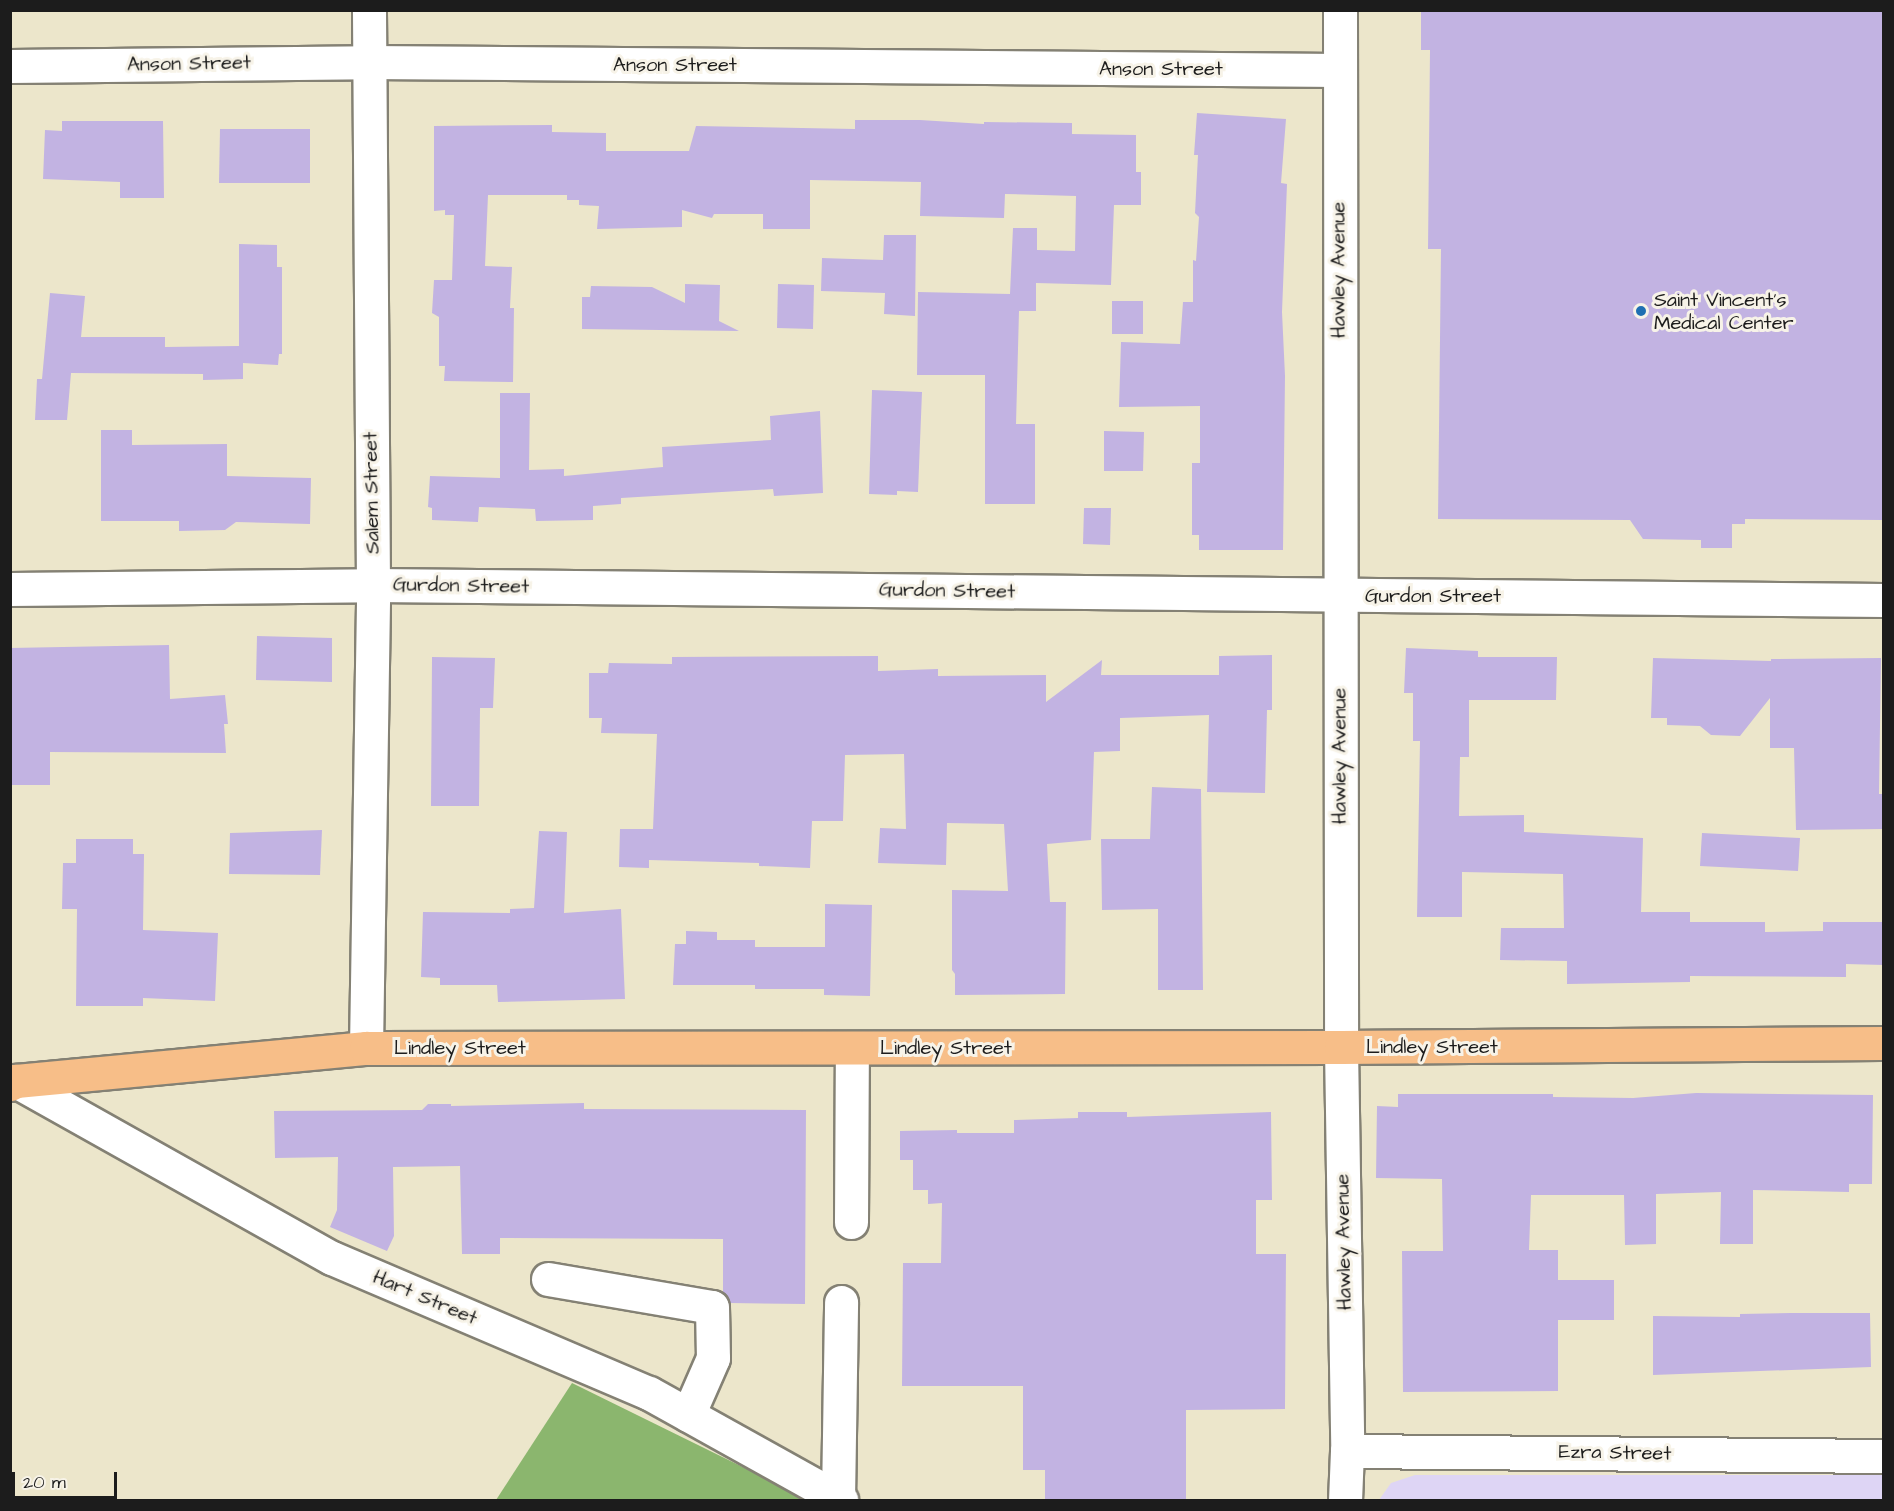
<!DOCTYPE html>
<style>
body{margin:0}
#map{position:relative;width:1894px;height:1511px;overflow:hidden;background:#ece6cb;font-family:"Architects Daughter",sans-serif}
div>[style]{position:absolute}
.built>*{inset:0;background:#ded5f5}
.forest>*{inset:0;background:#8bb66e}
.building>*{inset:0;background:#c2b3e2}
.roads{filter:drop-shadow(2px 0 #848174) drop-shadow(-2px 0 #848174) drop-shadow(0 2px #848174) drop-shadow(0 -2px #848174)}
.minor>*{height:33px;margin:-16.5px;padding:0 16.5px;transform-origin:16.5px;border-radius:16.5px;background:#fff}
.major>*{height:33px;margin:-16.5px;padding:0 16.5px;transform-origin:16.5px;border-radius:16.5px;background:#f7be88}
.dots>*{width:16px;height:16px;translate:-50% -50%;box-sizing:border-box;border:3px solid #f7f3e8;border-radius:50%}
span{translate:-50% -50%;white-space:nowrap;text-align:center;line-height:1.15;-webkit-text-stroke:6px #f7f3e8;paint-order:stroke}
.street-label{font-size:20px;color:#1c1c1c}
.poi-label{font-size:20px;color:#1c1c1c}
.left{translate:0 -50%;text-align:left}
.frame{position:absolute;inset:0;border:12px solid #1c1c1c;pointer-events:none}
.scale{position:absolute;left:12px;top:1472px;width:105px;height:27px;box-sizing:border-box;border:3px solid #1c1c1c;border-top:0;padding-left:8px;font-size:18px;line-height:21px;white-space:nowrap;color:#1c1c1c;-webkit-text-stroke:4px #f7f3e8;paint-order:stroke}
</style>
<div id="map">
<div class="built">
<div style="clip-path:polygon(1415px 1475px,1883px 1475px,1883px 1500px,1379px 1500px,1391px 1483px)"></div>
</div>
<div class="forest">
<div style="clip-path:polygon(572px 1383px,763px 1477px,804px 1500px,496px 1500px)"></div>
</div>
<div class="building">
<div style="clip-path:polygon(1421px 10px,1884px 10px,1884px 520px,1745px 519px,1745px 524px,1732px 524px,1732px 548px,1701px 548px,1701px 540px,1643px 539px,1630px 520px,1438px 519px,1441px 249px,1428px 249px,1430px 50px,1421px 50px)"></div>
<div style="clip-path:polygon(1197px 113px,1286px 119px,1281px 183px,1287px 184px,1282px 312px,1285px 376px,1283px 550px,1199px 550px,1199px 535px,1192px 535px,1192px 463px,1200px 463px,1200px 406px,1119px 407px,1121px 342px,1180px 344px,1183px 302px,1193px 302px,1193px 260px,1196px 261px,1199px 217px,1195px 213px,1198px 155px,1194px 155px)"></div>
<div style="clip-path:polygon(855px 120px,920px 120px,984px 124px,984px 122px,1072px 123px,1072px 134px,1136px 135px,1136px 172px,1141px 172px,1141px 205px,1114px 205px,1111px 285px,1036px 283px,1036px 311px,1019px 311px,1016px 424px,1035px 424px,1035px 504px,985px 504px,985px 375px,917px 375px,918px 292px,1010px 294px,1013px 228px,1037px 228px,1037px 250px,1075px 251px,1076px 196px,1005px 194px,1004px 218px,920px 216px,921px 182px,810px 180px,810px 229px,763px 229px,763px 214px,714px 214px,712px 218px,682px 210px,682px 227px,597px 229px,599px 206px,579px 205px,579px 200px,567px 200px,567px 195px,488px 195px,485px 266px,512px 267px,510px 308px,514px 308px,513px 382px,444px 381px,445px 366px,439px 366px,439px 317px,432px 313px,434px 280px,452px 280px,454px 215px,445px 215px,445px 210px,434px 211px,434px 126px,552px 125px,552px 132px,606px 133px,606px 151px,689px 151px,696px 126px,855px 129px)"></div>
<div style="clip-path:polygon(62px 121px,163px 121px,164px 198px,120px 198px,120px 182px,43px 179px,45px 130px,62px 131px)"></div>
<div style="clip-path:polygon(220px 129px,310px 129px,310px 183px,219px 183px)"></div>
<div style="clip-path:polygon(884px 235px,916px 235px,915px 316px,884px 314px,885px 293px,821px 291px,822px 258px,883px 260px)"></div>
<div style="clip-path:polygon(239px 244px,277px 245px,277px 267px,282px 267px,282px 354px,279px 354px,278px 365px,243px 363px,243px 379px,203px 380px,203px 374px,71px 373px,67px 420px,35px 420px,37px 379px,42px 379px,50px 293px,85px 296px,81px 337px,165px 337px,165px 347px,239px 346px)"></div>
<div style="clip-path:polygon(685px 284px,720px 285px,719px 321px,739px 331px,582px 329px,582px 297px,590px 297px,591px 286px,652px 287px,685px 303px)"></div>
<div style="clip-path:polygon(778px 284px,814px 285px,813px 329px,777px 328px)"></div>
<div style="clip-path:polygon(1112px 301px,1143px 301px,1143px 334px,1112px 334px)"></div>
<div style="clip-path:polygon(872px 390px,922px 392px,918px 492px,897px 491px,897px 495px,869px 494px)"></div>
<div style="clip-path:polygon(500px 393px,530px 393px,529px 470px,564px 469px,564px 476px,663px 467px,662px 447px,771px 440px,770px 416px,820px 411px,823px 493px,774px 496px,773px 489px,621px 498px,621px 504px,593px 506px,593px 520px,536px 521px,535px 509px,479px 507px,478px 522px,432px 520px,432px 508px,428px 507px,430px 476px,500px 478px)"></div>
<div style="clip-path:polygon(101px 430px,132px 430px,132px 445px,227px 444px,227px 476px,311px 478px,310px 524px,236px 522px,225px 530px,179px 531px,179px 521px,101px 521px)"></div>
<div style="clip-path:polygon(1104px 431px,1144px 432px,1143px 471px,1104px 471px)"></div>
<div style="clip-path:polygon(1084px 508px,1111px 508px,1110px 545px,1083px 544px)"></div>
<div style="clip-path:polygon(257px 636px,332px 638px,332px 682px,256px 680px)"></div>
<div style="clip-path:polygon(169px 645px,170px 699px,225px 695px,228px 724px,224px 724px,226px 753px,50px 752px,50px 785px,10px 785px,10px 648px)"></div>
<div style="clip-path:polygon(1406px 648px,1478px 651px,1478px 657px,1557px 657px,1556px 700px,1469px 700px,1469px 757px,1460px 757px,1459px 816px,1524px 815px,1524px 832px,1643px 838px,1641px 912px,1690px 912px,1690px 922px,1765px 922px,1765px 932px,1823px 931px,1823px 922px,1884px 922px,1884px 965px,1846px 964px,1846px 977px,1690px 976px,1690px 982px,1567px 984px,1567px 961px,1500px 960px,1501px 928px,1564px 928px,1563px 874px,1462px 872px,1462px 917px,1417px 917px,1420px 741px,1413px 741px,1413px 693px,1404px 693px)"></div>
<div style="clip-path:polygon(1272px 655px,1272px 710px,1267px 710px,1265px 793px,1207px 792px,1209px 715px,1120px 718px,1120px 751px,1094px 752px,1091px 840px,1047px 844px,1050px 902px,1066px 902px,1065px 994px,955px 995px,955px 974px,952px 970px,952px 890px,1008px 891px,1004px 824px,947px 823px,946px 865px,878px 863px,880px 828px,906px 829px,904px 754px,845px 755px,843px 821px,812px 821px,810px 868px,759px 866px,759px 863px,649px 860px,649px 868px,619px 867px,620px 829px,653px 829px,657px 734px,601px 733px,602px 718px,589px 718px,589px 673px,608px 673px,609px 663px,672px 664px,672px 657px,878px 656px,878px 671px,938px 669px,938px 676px,1046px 675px,1046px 702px,1102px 660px,1101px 675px,1219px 675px,1219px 656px)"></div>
<div style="clip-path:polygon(432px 657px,495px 658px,493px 708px,480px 708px,479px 806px,431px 806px)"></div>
<div style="clip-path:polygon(1653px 658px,1771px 661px,1771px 659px,1881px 658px,1879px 794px,1884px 794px,1884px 829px,1796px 830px,1794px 748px,1770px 748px,1770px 698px,1740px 736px,1711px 735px,1700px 726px,1667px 725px,1667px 718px,1651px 718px)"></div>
<div style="clip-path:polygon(1152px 787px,1201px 789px,1203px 990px,1158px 990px,1158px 909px,1102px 910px,1101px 839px,1150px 839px)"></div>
<div style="clip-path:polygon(322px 830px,320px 875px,229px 874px,230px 833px)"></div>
<div style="clip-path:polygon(539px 831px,567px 832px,564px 913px,621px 909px,625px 999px,498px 1002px,497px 985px,440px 985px,440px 978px,421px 977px,423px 912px,510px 913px,510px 909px,534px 908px)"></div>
<div style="clip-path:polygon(1702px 833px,1800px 838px,1798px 871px,1700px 866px)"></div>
<div style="clip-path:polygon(76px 839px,133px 839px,133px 854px,144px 854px,143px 930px,218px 933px,215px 1001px,143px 998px,143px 1006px,76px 1006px,77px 909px,62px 909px,63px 863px,76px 863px)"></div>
<div style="clip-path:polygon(825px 904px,872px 905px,870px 996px,824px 995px,824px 989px,755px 989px,755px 985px,673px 985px,675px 944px,686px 944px,686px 931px,717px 932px,717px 940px,755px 940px,755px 947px,825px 947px)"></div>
<div style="clip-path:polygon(1696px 1093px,1873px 1095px,1872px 1184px,1849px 1184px,1849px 1192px,1753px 1190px,1753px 1244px,1720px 1244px,1721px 1192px,1656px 1194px,1656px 1244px,1625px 1245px,1624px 1195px,1531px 1195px,1529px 1250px,1558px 1250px,1558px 1280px,1614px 1280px,1614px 1320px,1558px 1320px,1558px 1391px,1403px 1392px,1402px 1251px,1443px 1251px,1442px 1179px,1376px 1178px,1377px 1106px,1398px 1107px,1398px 1094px,1553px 1094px,1553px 1097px,1633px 1098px)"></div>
<div style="clip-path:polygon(584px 1103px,584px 1109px,806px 1110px,805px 1304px,730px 1303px,723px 1292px,723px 1239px,500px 1238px,500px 1254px,462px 1254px,460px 1166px,393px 1167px,394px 1236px,387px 1251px,330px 1227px,337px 1210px,338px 1157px,275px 1158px,274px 1111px,422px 1110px,428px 1104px,451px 1104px,451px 1106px)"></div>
<div style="clip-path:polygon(1078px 1112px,1127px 1112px,1127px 1117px,1271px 1112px,1272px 1200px,1256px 1200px,1256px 1254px,1286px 1254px,1285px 1409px,1186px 1410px,1186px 1500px,1045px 1500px,1045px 1470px,1023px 1470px,1023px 1386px,902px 1386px,903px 1263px,941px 1263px,942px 1203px,928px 1204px,928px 1190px,913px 1190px,913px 1160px,900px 1160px,900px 1131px,957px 1130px,957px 1133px,1014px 1133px,1014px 1120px,1078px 1118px)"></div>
<div style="clip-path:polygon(1791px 1313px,1870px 1313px,1871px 1367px,1653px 1375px,1653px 1316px,1740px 1317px,1740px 1314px)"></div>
</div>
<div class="roads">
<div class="minor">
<div style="left:1340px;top:10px;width:1037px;rotate:89.94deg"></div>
<div style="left:1341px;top:1047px;width:404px;rotate:89.1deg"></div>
<div style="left:1347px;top:1451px;width:49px;rotate:92.3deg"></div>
<div style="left:10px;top:66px;width:358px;rotate:-0.6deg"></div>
<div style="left:368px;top:62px;width:971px;rotate:0.47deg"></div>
<div style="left:10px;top:589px;width:363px;rotate:-0.6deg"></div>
<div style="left:373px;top:585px;width:1511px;rotate:0.57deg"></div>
<div style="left:366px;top:1048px;width:463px;rotate:-89.1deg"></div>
<div style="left:373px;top:585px;width:575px;rotate:-90.4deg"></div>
<div style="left:16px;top:1081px;width:362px;rotate:29.3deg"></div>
<div style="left:332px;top:1258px;width:345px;rotate:23.1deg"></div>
<div style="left:649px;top:1393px;width:220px;rotate:29.1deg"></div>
<div style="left:851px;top:1222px;width:174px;rotate:-89.7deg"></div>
<div style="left:548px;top:1279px;width:166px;rotate:9.7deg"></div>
<div style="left:712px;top:1307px;width:51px;rotate:88.9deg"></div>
<div style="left:713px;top:1358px;width:62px;rotate:113.7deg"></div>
<div style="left:1347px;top:1451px;width:537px;rotate:0.53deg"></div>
<div style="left:838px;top:1499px;width:197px;rotate:-89.1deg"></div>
</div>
<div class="major">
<div style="left:10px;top:1084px;width:7px;rotate:-27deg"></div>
<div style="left:16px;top:1081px;width:352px;rotate:-5.4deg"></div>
<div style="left:366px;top:1048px;width:975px;rotate:-0.06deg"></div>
<div style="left:1341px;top:1047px;width:543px;rotate:-0.42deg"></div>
</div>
</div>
<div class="dots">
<div style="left:1641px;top:311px;background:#1f6fb2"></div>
</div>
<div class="street-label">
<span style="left:189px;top:64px;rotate:-1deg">Anson Street</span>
<span style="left:675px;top:65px">Anson Street</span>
<span style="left:1161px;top:69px">Anson Street</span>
<span style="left:1339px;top:270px;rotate:-90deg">Hawley Avenue</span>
<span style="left:372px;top:493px;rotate:-91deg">Salem Street</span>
<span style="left:461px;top:586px;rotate:1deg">Gurdon Street</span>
<span style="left:947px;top:591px;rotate:1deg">Gurdon Street</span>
<span style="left:1433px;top:596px">Gurdon Street</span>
<span style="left:1340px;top:756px;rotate:-90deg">Hawley Avenue</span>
<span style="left:1432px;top:1047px">Lindley Street</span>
<span style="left:460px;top:1048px">Lindley Street</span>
<span style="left:946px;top:1048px">Lindley Street</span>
<span style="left:1344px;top:1242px;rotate:-91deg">Hawley Avenue</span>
<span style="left:425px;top:1298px;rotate:23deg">Hart Street</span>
<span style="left:1615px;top:1453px;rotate:1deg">Ezra Street</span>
</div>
<div class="poi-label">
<span class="left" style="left:1654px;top:312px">Saint Vincent's<br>Medical Center</span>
</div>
<div class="frame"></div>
<div class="scale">20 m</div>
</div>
